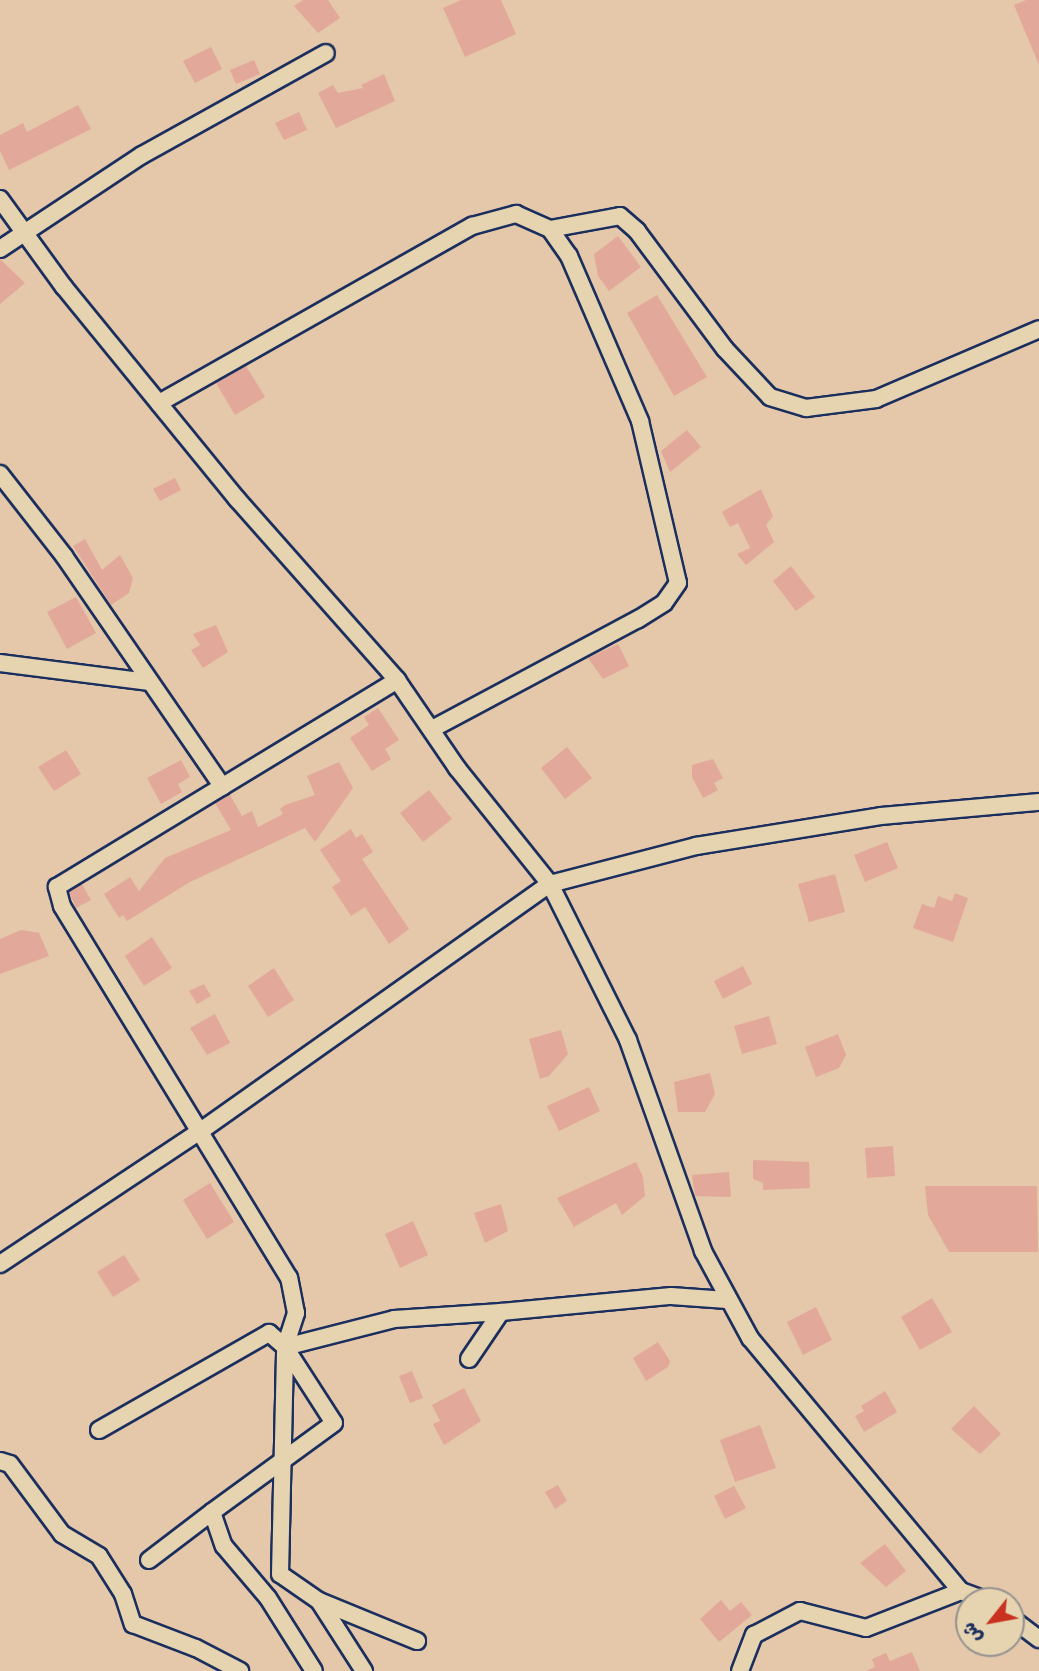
<!DOCTYPE html>
<meta charset="utf-8">
<style>
body{margin:0}
#map{position:relative;width:1039px;height:1671px;overflow:hidden;background:#e5c7aa;font-family:"Indie Flower","Playpen Sans Arabic",sans-serif}
div>[style]{position:absolute}
.building>*{inset:0;background:#e2a99a}
.roads{filter:drop-shadow(2px 0 #1b2f5e) drop-shadow(-2px 0 #1b2f5e) drop-shadow(0 2px #1b2f5e) drop-shadow(0 -2px #1b2f5e)}
.minor>*{height:16px;margin:-8px;padding:0 8px;transform-origin:8px;border-radius:8px;background:#e6d4b1}
span{translate:-50% -50%;white-space:nowrap;text-align:center;line-height:1.15;-webkit-text-stroke:5px #e6d4b1;paint-order:stroke}
.north{position:absolute;left:955px;top:1587px;width:70px;height:70px;box-sizing:border-box;background:#e6d4b1;border:2px solid #959290;border-radius:50%;rotate:239deg;font-size:19px;font-weight:700;line-height:28px;text-align:center;color:#1b2f5e}
.north::after{content:'';display:block;margin:auto;width:24px;height:32px;background:#c8321e;clip-path:polygon(50% 0,100% 100%,50% 72%,0 100%)}
</style>
<div id="map">
<div class="building">
<div style="clip-path:polygon(303px 0,328px 0,340px 18px,318px 33px,294px 6px)"></div>
<div style="clip-path:polygon(461px 0,501px 0,516px 34px,465px 57px,443px 8px)"></div>
<div style="clip-path:polygon(1026px 0,1039px 0,1039px 65px,1014px 5px)"></div>
<div style="clip-path:polygon(211px 47px,222px 69px,195px 83px,183px 61px)"></div>
<div style="clip-path:polygon(254px 60px,260px 74px,236px 84px,230px 70px)"></div>
<div style="clip-path:polygon(384px 74px,395px 101px,336px 128px,318px 93px,333px 85px,338px 93px,363px 88px,361px 85px)"></div>
<div style="clip-path:polygon(78px 105px,91px 129px,9px 170px,0 151px,0 135px,23px 123px,27px 132px)"></div>
<div style="clip-path:polygon(299px 112px,307px 130px,284px 140px,275px 123px)"></div>
<div style="clip-path:polygon(618px 236px,641px 267px,609px 291px,598px 276px,594px 254px)"></div>
<div style="clip-path:polygon(0 259px,25px 283px,0 304px)"></div>
<div style="clip-path:polygon(657px 295px,707px 377px,674px 396px,627px 313px)"></div>
<div style="clip-path:polygon(246px 366px,265px 397px,235px 415px,216px 383px)"></div>
<div style="clip-path:polygon(687px 430px,701px 447px,670px 472px,661px 451px)"></div>
<div style="clip-path:polygon(175px 478px,181px 490px,160px 501px,153px 489px)"></div>
<div style="clip-path:polygon(761px 489px,773px 516px,766px 525px,774px 542px,746px 565px,737px 554px,750px 548px,738px 523px,730px 527px,722px 512px)"></div>
<div style="clip-path:polygon(85px 539px,102px 570px,120px 555px,133px 578px,129px 593px,111px 605px,73px 546px)"></div>
<div style="clip-path:polygon(791px 566px,815px 597px,796px 611px,773px 581px)"></div>
<div style="clip-path:polygon(76px 597px,96px 633px,67px 649px,47px 612px)"></div>
<div style="clip-path:polygon(216px 625px,228px 652px,203px 668px,191px 650px,200px 645px,193px 634px)"></div>
<div style="clip-path:polygon(618px 644px,629px 666px,603px 679px,588px 658px)"></div>
<div style="clip-path:polygon(378px 708px,399px 740px,385px 749px,391px 759px,372px 771px,350px 738px,369px 725px,364px 717px)"></div>
<div style="clip-path:polygon(567px 747px,592px 778px,565px 799px,541px 768px)"></div>
<div style="clip-path:polygon(66px 750px,81px 774px,54px 791px,38px 767px)"></div>
<div style="clip-path:polygon(713px 759px,723px 778px,714px 783px,718px 790px,703px 798px,692px 777px,692px 765px)"></div>
<div style="clip-path:polygon(181px 760px,190px 777px,178px 784px,182px 792px,161px 804px,147px 778px)"></div>
<div style="clip-path:polygon(339px 762px,353px 788px,315px 842px,305px 828px,190px 882px,127px 921px,123px 915px,119px 918px,104px 894px,130px 877px,139px 891px,165px 858px,231px 830px,215px 803px,224px 797px,230px 795px,242px 816px,252px 811px,258px 827px,283px 814px,280px 809px,285px 805px,315px 795px,307px 776px)"></div>
<div style="clip-path:polygon(429px 790px,452px 819px,423px 842px,400px 813px)"></div>
<div style="clip-path:polygon(351px 829px,356px 838px,362px 834px,373px 852px,362px 859px,409px 929px,389px 944px,365px 907px,351px 916px,332px 887px,341px 881px,320px 850px)"></div>
<div style="clip-path:polygon(887px 842px,898px 868px,865px 882px,854px 855px)"></div>
<div style="clip-path:polygon(835px 874px,845px 912px,809px 922px,798px 884px)"></div>
<div style="clip-path:polygon(82px 884px,91px 900px,76px 908px,69px 892px)"></div>
<div style="clip-path:polygon(955px 893px,968px 898px,953px 942px,913px 928px,922px 904px,934px 908px,938px 896px,952px 901px)"></div>
<div style="clip-path:polygon(21px 930px,39px 933px,49px 956px,0 974px,0 939px)"></div>
<div style="clip-path:polygon(152px 937px,172px 968px,144px 986px,125px 956px)"></div>
<div style="clip-path:polygon(743px 966px,752px 984px,723px 999px,714px 981px)"></div>
<div style="clip-path:polygon(274px 968px,294px 1000px,268px 1017px,248px 986px)"></div>
<div style="clip-path:polygon(204px 984px,211px 996px,197px 1004px,189px 991px)"></div>
<div style="clip-path:polygon(215px 1014px,230px 1043px,207px 1055px,190px 1028px)"></div>
<div style="clip-path:polygon(769px 1016px,777px 1044px,742px 1054px,734px 1026px)"></div>
<div style="clip-path:polygon(561px 1030px,568px 1054px,549px 1076px,540px 1079px,529px 1039px)"></div>
<div style="clip-path:polygon(838px 1034px,846px 1055px,839px 1068px,816px 1077px,805px 1047px)"></div>
<div style="clip-path:polygon(710px 1073px,715px 1094px,705px 1112px,678px 1112px,674px 1082px)"></div>
<div style="clip-path:polygon(589px 1087px,600px 1111px,559px 1131px,547px 1106px)"></div>
<div style="clip-path:polygon(893px 1146px,895px 1176px,867px 1178px,865px 1148px)"></div>
<div style="clip-path:polygon(753px 1160px,809px 1162px,810px 1188px,763px 1190px,763px 1183px,753px 1179px)"></div>
<div style="clip-path:polygon(636px 1162px,643px 1177px,645px 1196px,622px 1215px,616px 1203px,574px 1227px,557px 1198px)"></div>
<div style="clip-path:polygon(729px 1172px,731px 1197px,695px 1196px,692px 1175px)"></div>
<div style="clip-path:polygon(210px 1183px,234px 1222px,207px 1239px,183px 1200px)"></div>
<div style="clip-path:polygon(925px 1186px,1037px 1186px,1038px 1252px,949px 1252px,928px 1215px)"></div>
<div style="clip-path:polygon(501px 1204px,508px 1231px,485px 1243px,474px 1213px)"></div>
<div style="clip-path:polygon(413px 1221px,428px 1255px,400px 1268px,385px 1234px)"></div>
<div style="clip-path:polygon(124px 1255px,140px 1280px,113px 1297px,97px 1272px)"></div>
<div style="clip-path:polygon(932px 1298px,952px 1332px,920px 1350px,901px 1317px)"></div>
<div style="clip-path:polygon(816px 1307px,832px 1340px,803px 1355px,787px 1322px)"></div>
<div style="clip-path:polygon(658px 1342px,670px 1361px,668px 1367px,646px 1381px,633px 1358px)"></div>
<div style="clip-path:polygon(412px 1371px,423px 1398px,410px 1403px,399px 1376px)"></div>
<div style="clip-path:polygon(464px 1388px,481px 1421px,444px 1445px,433px 1424px,440px 1421px,432px 1405px)"></div>
<div style="clip-path:polygon(885px 1391px,897px 1412px,864px 1432px,855px 1416px,864px 1411px,861px 1406px)"></div>
<div style="clip-path:polygon(974px 1406px,1001px 1434px,980px 1454px,951px 1429px)"></div>
<div style="clip-path:polygon(760px 1425px,776px 1468px,735px 1482px,720px 1440px)"></div>
<div style="clip-path:polygon(558px 1485px,567px 1501px,555px 1509px,545px 1492px)"></div>
<div style="clip-path:polygon(734px 1486px,746px 1508px,725px 1519px,714px 1496px)"></div>
<div style="clip-path:polygon(885px 1544px,906px 1571px,886px 1587px,860px 1563px)"></div>
<div style="clip-path:polygon(721px 1600px,730px 1611px,741px 1602px,752px 1615px,719px 1642px,700px 1619px)"></div>
<div style="clip-path:polygon(912px 1652px,920px 1671px,866px 1671px,875px 1667px,872px 1659px,886px 1653px,890px 1661px)"></div>
</div>
<div class="roads">
<div class="minor">
<div style="left:0;top:199px;width:109px;rotate:54deg"></div>
<div style="left:64px;top:287px;width:274px;rotate:50.8deg"></div>
<div style="left:237px;top:499px;width:242px;rotate:48.5deg"></div>
<div style="left:397px;top:680px;width:107px;rotate:55.7deg"></div>
<div style="left:457px;top:768px;width:149px;rotate:51.3deg"></div>
<div style="left:550px;top:884px;width:174px;rotate:63.4deg"></div>
<div style="left:628px;top:1040px;width:224px;rotate:70.4deg"></div>
<div style="left:703px;top:1251px;width:99px;rotate:61.6deg"></div>
<div style="left:750px;top:1338px;width:329px;rotate:50.2deg"></div>
<div style="left:961px;top:1591px;width:29px;rotate:20deg"></div>
<div style="left:550px;top:229px;width:71px;rotate:-10.5deg"></div>
<div style="left:620px;top:216px;width:23px;rotate:41deg"></div>
<div style="left:637px;top:231px;width:147px;rotate:53.3deg"></div>
<div style="left:725px;top:349px;width:66px;rotate:46.8deg"></div>
<div style="left:770px;top:397px;width:38px;rotate:17deg"></div>
<div style="left:806px;top:408px;width:71px;rotate:-7.3deg"></div>
<div style="left:876px;top:399px;width:177px;rotate:-23.2deg"></div>
<div style="left:0;top:249px;width:170px;rotate:-33.5deg"></div>
<div style="left:142px;top:155px;width:210px;rotate:-29deg"></div>
<div style="left:159px;top:403px;width:360px;rotate:-29.5deg"></div>
<div style="left:472px;top:226px;width:46px;rotate:-15.3deg"></div>
<div style="left:516px;top:214px;width:37px;rotate:24deg"></div>
<div style="left:550px;top:229px;width:33px;rotate:55deg"></div>
<div style="left:569px;top:256px;width:180px;rotate:66.7deg"></div>
<div style="left:640px;top:421px;width:166px;rotate:76.8deg"></div>
<div style="left:678px;top:583px;width:24px;rotate:125deg"></div>
<div style="left:664px;top:603px;width:31px;rotate:148deg"></div>
<div style="left:638px;top:619px;width:234px;rotate:151.9deg"></div>
<div style="left:0;top:474px;width:104px;rotate:52deg"></div>
<div style="left:64px;top:556px;width:280px;rotate:55.5deg"></div>
<div style="left:0;top:663px;width:149px;rotate:7.3deg"></div>
<div style="left:0;top:1264px;width:242px;rotate:-33.6deg"></div>
<div style="left:202px;top:1130px;width:426px;rotate:-35.3deg"></div>
<div style="left:550px;top:884px;width:151px;rotate:-14.6deg"></div>
<div style="left:696px;top:846px;width:187px;rotate:-9.2deg"></div>
<div style="left:881px;top:816px;width:159px;rotate:-5.1deg"></div>
<div style="left:285px;top:1347px;width:36px;rotate:-72deg"></div>
<div style="left:296px;top:1313px;width:36px;rotate:-101deg"></div>
<div style="left:289px;top:1278px;width:436px;rotate:-121.4deg"></div>
<div style="left:62px;top:906px;width:20px;rotate:-105deg"></div>
<div style="left:57px;top:887px;width:398px;rotate:-31.3deg"></div>
<div style="left:469px;top:1359px;width:57px;rotate:-55.8deg"></div>
<div style="left:501px;top:1312px;width:171px;rotate:-5.4deg"></div>
<div style="left:671px;top:1296px;width:56px;rotate:4.1deg"></div>
<div style="left:99px;top:1430px;width:196px;rotate:-29.7deg"></div>
<div style="left:269px;top:1333px;width:21px;rotate:41deg"></div>
<div style="left:285px;top:1347px;width:90px;rotate:57.2deg"></div>
<div style="left:334px;top:1423px;width:151px;rotate:143.9deg"></div>
<div style="left:0;top:1461px;width:10px;rotate:17deg"></div>
<div style="left:10px;top:1464px;width:87px;rotate:53.4deg"></div>
<div style="left:62px;top:1534px;width:43px;rotate:30.7deg"></div>
<div style="left:99px;top:1556px;width:45px;rotate:57.7deg"></div>
<div style="left:123px;top:1594px;width:32px;rotate:72deg"></div>
<div style="left:133px;top:1624px;width:67px;rotate:20.9deg"></div>
<div style="left:196px;top:1648px;width:50px;rotate:27.6deg"></div>
<div style="left:149px;top:1560px;width:79px;rotate:-37.3deg"></div>
<div style="left:212px;top:1512px;width:36px;rotate:71deg"></div>
<div style="left:224px;top:1546px;width:68px;rotate:49.8deg"></div>
<div style="left:268px;top:1598px;width:86px;rotate:57.8deg"></div>
<div style="left:319px;top:1601px;width:106px;rotate:22.2deg"></div>
<div style="left:1011px;top:1618px;width:35px;rotate:37deg"></div>
<div style="left:364px;top:1671px;width:83px;rotate:-122.7deg"></div>
<div style="left:319px;top:1601px;width:47px;rotate:-145.3deg"></div>
<div style="left:280px;top:1574px;width:227px;rotate:-88.7deg"></div>
<div style="left:285px;top:1347px;width:113px;rotate:-14.4deg"></div>
<div style="left:394px;top:1319px;width:107px;rotate:-3.7deg"></div>
<div style="left:740px;top:1671px;width:39px;rotate:-69deg"></div>
<div style="left:754px;top:1635px;width:52px;rotate:-27.6deg"></div>
<div style="left:800px;top:1611px;width:68px;rotate:14.4deg"></div>
<div style="left:866px;top:1628px;width:102px;rotate:-21.3deg"></div>
</div>
</div>
<div class="north">ش</div>
</div>
